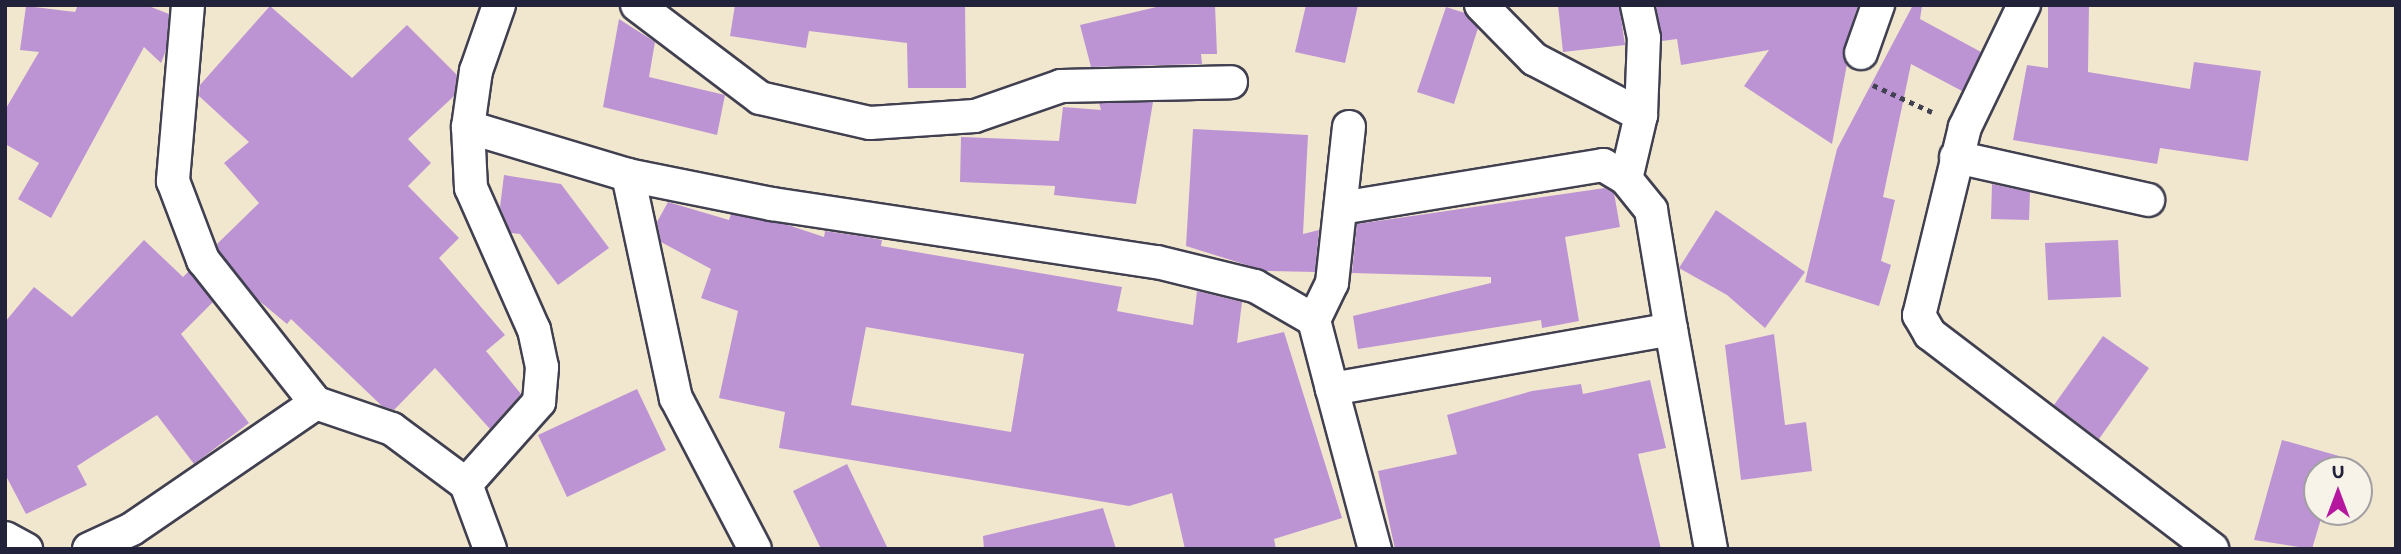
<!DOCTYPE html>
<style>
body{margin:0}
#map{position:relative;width:2401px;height:554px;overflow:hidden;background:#f1e7ce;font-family:Itim,sans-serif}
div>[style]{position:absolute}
.building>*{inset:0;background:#bd94d3}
.path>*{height:4.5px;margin-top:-2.25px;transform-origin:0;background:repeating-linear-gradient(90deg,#414051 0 5px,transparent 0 10px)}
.roads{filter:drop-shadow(2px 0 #414051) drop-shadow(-2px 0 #414051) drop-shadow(0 2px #414051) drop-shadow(0 -2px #414051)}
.street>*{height:32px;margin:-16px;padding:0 16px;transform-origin:16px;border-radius:16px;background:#fff}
span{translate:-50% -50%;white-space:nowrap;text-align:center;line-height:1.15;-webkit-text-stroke:6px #f7f3e8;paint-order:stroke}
.frame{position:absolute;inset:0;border:7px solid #22223b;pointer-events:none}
.north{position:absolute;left:2303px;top:456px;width:70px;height:70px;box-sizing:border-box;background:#f7f3e8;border:2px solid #a29fa3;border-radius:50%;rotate:0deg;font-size:19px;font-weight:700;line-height:28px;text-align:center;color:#22223b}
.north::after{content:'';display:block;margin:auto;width:24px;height:32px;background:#b5179e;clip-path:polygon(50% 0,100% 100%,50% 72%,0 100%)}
</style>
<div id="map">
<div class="building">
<div style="clip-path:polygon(78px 5px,146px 5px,169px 14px,166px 50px,161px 63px,144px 47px,51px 218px,18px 199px,39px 163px,5px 144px,5px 110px,39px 52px,20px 50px,26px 6px,75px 12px)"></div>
<div style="clip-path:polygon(735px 5px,965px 5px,966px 88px,908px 88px,907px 43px,809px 31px,806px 48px,730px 36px)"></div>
<div style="clip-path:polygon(1165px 5px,1215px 5px,1217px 54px,1201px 54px,1202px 64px,1091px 67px,1080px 25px)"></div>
<div style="clip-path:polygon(1306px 5px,1358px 5px,1345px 63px,1295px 52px)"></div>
<div style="clip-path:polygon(1558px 5px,1619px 5px,1625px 45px,1563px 52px)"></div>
<div style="clip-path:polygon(1656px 5px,1858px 5px,1844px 48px,1847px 64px,1832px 144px,1744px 86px,1769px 50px,1681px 65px,1677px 39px,1662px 41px)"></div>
<div style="clip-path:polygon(1913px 5px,1922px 6px,1920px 19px,1981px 52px,1962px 91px,1911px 64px,1883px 197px,1895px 200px,1881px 261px,1891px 265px,1879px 306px,1805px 282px,1837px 149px)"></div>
<div style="clip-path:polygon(2048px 5px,2089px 5px,2088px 72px,2190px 89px,2194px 62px,2261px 71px,2248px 161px,2160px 148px,2157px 164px,2013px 140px,2027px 65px,2048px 68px)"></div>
<div style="clip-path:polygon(270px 6px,352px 78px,407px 25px,457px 75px,454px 96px,408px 139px,431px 163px,408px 186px,459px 238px,439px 258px,505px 335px,486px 351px,521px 394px,490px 429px,435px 368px,394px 410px,382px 406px,291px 319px,287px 324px,257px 299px,219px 251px,217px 244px,259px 203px,224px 163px,249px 142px,199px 96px,200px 85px)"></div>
<div style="clip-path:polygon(1446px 7px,1465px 13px,1478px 28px,1454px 104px,1417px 92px)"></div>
<div style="clip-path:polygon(619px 19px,655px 42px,649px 77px,725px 95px,717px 135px,603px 107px)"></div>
<div style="clip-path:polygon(1153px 102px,1136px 204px,1054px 195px,1055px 186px,960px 182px,961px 137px,1059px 141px,1063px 107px,1101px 110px,1099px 103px)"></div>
<div style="clip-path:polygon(1193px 129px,1308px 135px,1303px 234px,1319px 230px,1315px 272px,1266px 271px,1186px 246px)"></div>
<div style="clip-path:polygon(504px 175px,561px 184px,609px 248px,558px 285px,520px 234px,511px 233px,500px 207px)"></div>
<div style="clip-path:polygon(1992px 184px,2030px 192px,2029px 220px,1991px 219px)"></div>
<div style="clip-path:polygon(1605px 188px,1614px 193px,1620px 227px,1565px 237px,1579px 321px,1542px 328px,1541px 320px,1358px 349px,1353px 316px,1491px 283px,1491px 277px,1352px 273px,1357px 224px)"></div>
<div style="clip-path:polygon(evenodd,668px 202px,729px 220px,731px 214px,788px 225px,824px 237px,825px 231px,866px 237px,882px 240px,881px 246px,1122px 287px,1117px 311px,1193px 325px,1197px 291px,1242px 302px,1237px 343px,1284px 332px,1342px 518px,1274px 539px,1276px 549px,1185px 549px,1172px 493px,1129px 506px,779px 448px,785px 412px,719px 398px,738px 311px,701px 298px,711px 269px,661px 242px,657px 222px,668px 202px,866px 327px,1024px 354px,1011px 432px,851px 405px,866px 327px)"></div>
<div style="clip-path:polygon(1716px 210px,1805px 272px,1765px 328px,1727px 295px,1679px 268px)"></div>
<div style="clip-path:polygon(144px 240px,183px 277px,189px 271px,213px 302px,181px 334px,249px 423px,194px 464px,157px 415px,77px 466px,87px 485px,26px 514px,5px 474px,5px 322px,34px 287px,72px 317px)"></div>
<div style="clip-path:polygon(2118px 240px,2121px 297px,2048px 300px,2045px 243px)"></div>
<div style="clip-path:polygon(1774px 334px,1785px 425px,1806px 422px,1812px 471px,1741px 480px,1725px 345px)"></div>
<div style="clip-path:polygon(2103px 336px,2149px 368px,2099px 439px,2054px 405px)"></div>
<div style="clip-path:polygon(1650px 380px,1666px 448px,1638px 454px,1661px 549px,1395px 549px,1378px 471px,1457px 454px,1447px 415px,1532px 391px,1581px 384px,1583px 394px)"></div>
<div style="clip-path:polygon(637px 389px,666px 450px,567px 497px,538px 435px)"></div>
<div style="clip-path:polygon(2282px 440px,2339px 456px,2335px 470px,2317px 470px,2317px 512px,2323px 512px,2312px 549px,2254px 540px)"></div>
<div style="clip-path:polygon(847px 464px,888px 549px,821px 549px,793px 491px)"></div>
<div style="clip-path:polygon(1103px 508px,1116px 549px,984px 549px,983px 536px)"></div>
</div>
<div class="path">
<div style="left:1873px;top:85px;width:65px;rotate:24.6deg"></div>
</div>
<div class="roads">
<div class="street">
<div style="left:188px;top:5px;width:177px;rotate:94.9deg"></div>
<div style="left:173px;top:181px;width:85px;rotate:69.2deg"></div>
<div style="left:203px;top:260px;width:182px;rotate:51.7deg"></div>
<div style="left:637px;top:5px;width:154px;rotate:37.1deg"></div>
<div style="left:760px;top:98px;width:113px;rotate:12.8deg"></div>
<div style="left:870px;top:123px;width:105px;rotate:-3.8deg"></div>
<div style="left:975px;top:116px;width:91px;rotate:-19.2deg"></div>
<div style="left:1061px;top:86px;width:170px;rotate:-1.3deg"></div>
<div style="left:1481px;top:5px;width:76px;rotate:45.5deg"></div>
<div style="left:1534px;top:59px;width:121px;rotate:27.6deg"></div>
<div style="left:2024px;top:5px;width:136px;rotate:115.8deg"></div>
<div style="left:1965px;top:127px;width:194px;rotate:103.7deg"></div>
<div style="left:1919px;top:315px;width:22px;rotate:60deg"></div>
<div style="left:1930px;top:334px;width:355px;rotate:37.3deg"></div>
<div style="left:1861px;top:53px;width:51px;rotate:-70.5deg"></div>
<div style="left:468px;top:127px;width:167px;rotate:16.7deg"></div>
<div style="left:628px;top:175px;width:228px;rotate:77.9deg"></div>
<div style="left:676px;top:398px;width:170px;rotate:62.4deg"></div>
<div style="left:1956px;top:157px;width:197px;rotate:12.6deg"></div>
<div style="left:628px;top:175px;width:147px;rotate:11.4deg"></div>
<div style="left:772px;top:204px;width:389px;rotate:8.6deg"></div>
<div style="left:1157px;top:262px;width:101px;rotate:13.8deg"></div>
<div style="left:1255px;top:286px;width:68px;rotate:30deg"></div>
<div style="left:1314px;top:320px;width:71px;rotate:75.4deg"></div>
<div style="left:1332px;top:389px;width:344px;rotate:-10deg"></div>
<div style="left:1671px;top:329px;width:224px;rotate:79.7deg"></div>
<div style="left:1626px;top:179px;width:66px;rotate:-76.8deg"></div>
<div style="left:1641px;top:115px;width:77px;rotate:-87.8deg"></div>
<div style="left:1644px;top:38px;width:34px;rotate:-102deg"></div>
<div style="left:1341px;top:208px;width:266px;rotate:-9.3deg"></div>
<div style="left:1603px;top:165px;width:27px;rotate:31deg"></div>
<div style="left:1626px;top:179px;width:40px;rotate:51deg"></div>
<div style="left:1651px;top:210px;width:121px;rotate:80.5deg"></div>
<div style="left:1314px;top:320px;width:41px;rotate:-64.1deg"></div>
<div style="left:1332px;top:283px;width:157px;rotate:-83.8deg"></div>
<div style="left:1332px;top:389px;width:166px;rotate:75deg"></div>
<div style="left:466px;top:484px;width:110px;rotate:-48.3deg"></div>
<div style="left:539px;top:402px;width:35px;rotate:-85deg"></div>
<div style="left:542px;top:367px;width:38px;rotate:-102deg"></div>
<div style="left:534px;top:330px;width:155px;rotate:-113.9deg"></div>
<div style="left:471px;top:188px;width:61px;rotate:-92.8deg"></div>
<div style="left:468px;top:127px;width:57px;rotate:-81.9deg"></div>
<div style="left:476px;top:71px;width:70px;rotate:-70.8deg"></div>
<div style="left:5px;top:538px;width:24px;rotate:28deg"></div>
<div style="left:89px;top:549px;width:47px;rotate:-24.9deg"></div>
<div style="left:132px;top:529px;width:223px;rotate:-34.4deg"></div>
<div style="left:316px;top:403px;width:80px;rotate:18.9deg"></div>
<div style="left:392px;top:429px;width:92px;rotate:36.6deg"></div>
<div style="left:466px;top:484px;width:69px;rotate:69.7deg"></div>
</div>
</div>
<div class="frame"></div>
<div class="north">U</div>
</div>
